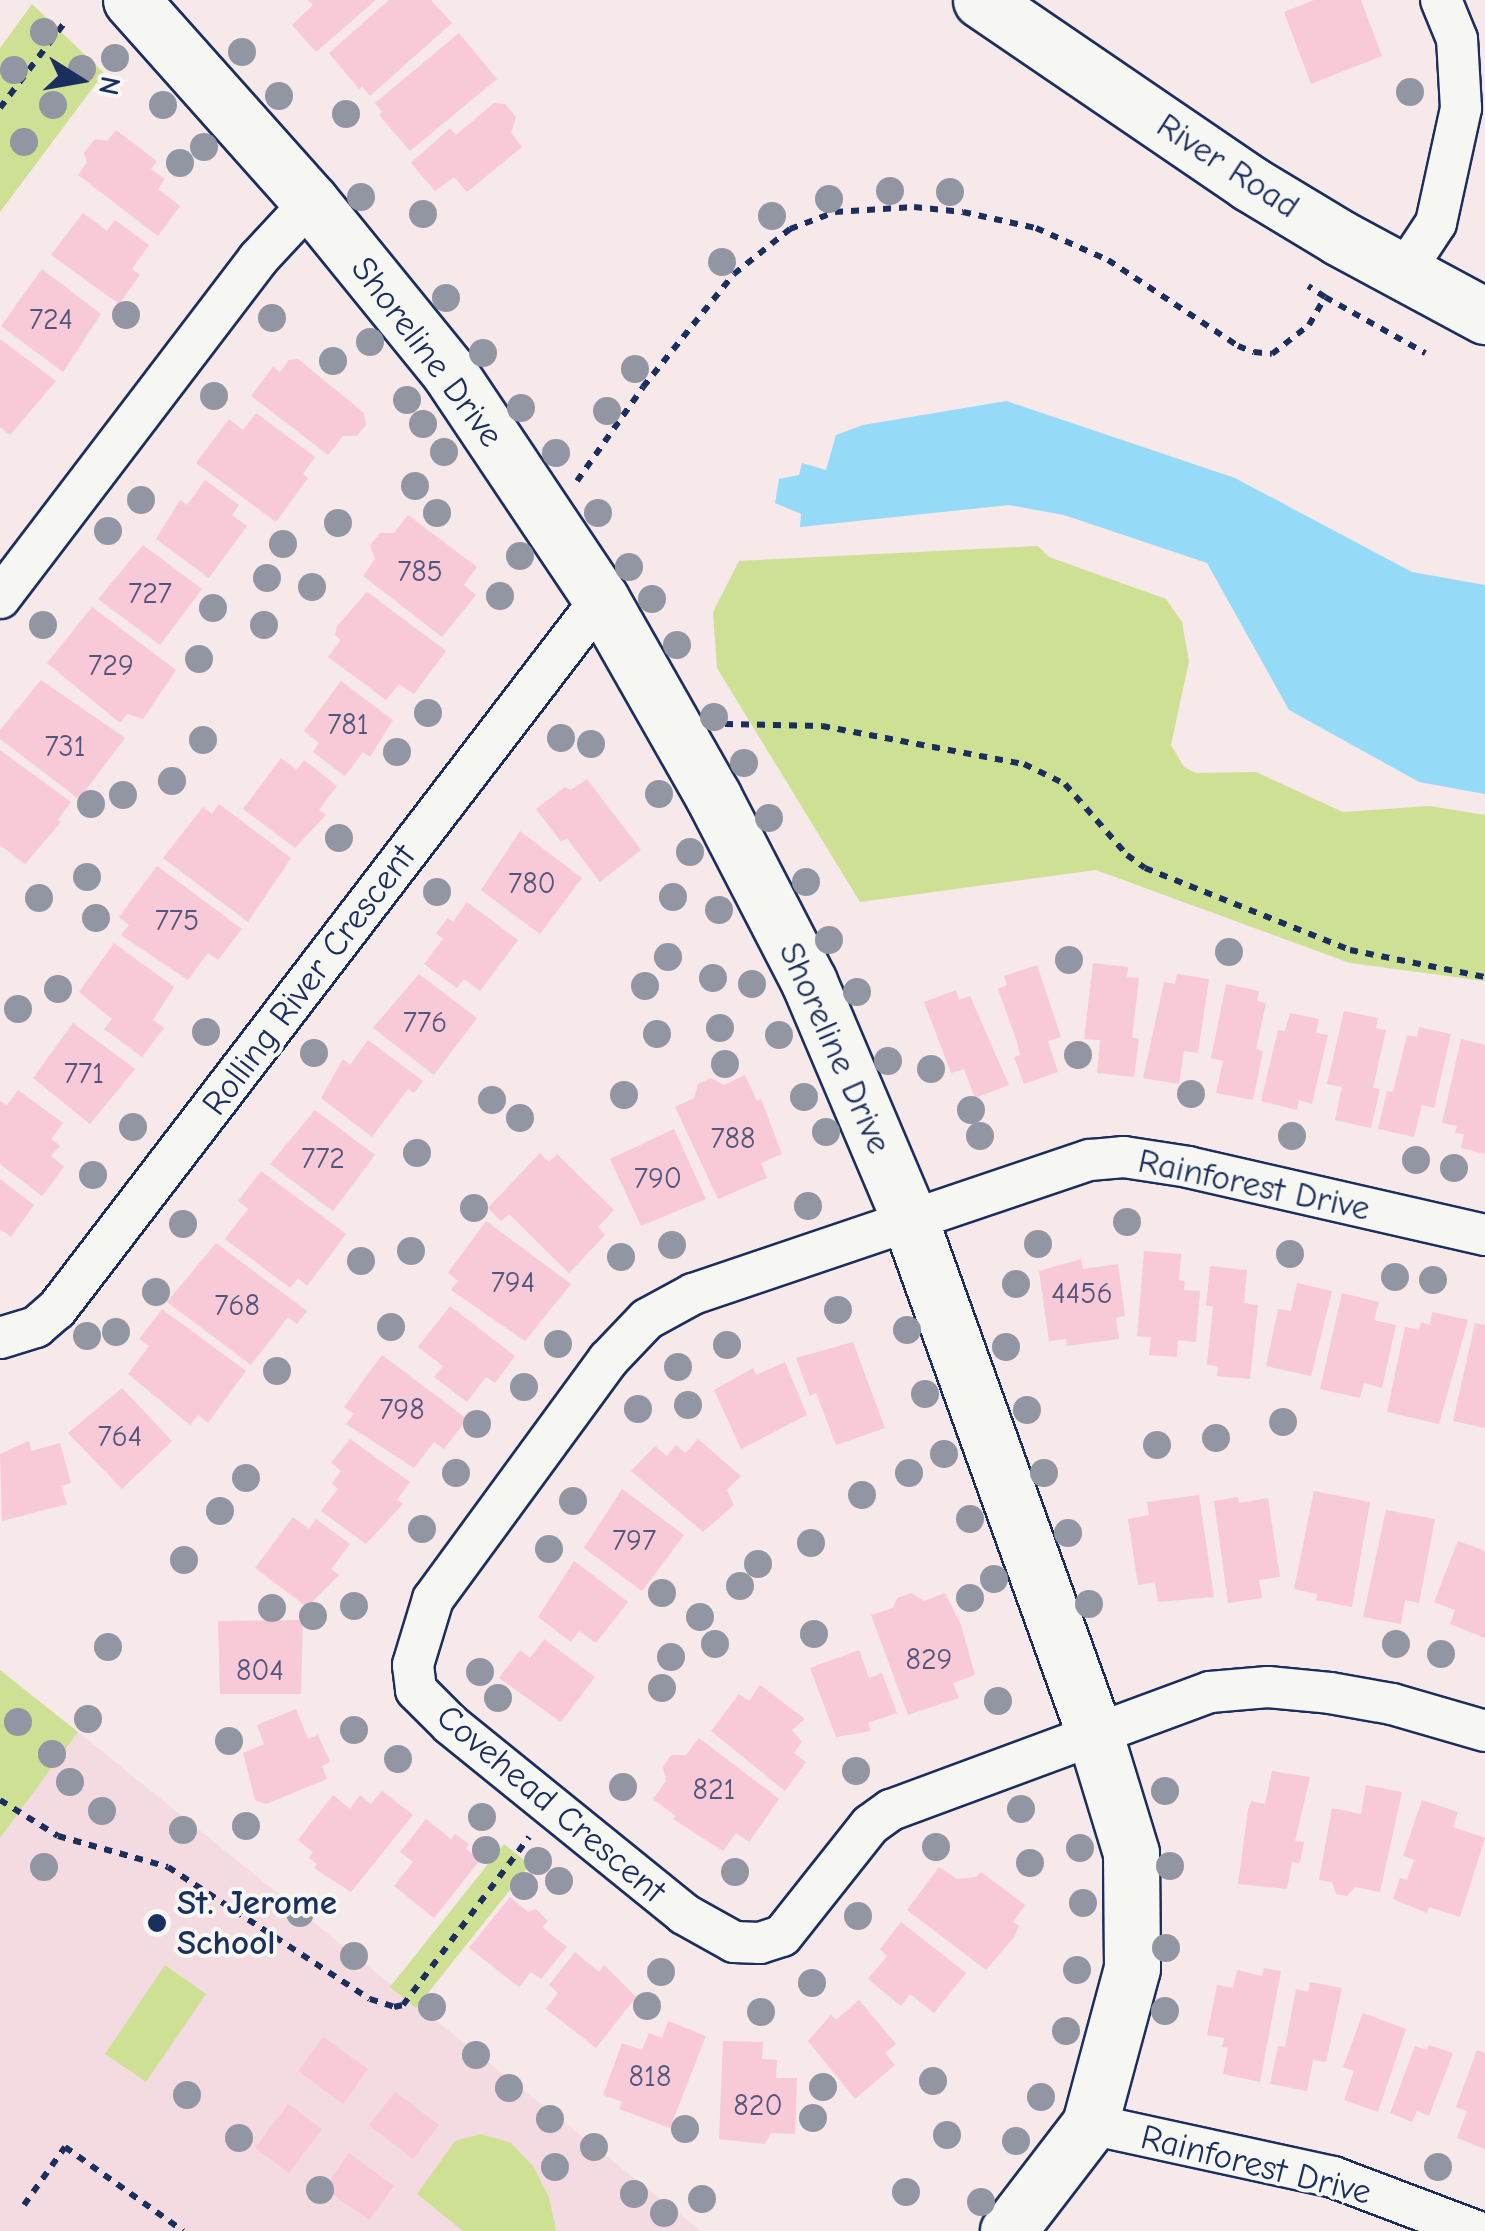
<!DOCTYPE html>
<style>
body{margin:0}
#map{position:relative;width:1485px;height:2231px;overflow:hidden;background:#f7e8ea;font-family:"Comic Neue",sans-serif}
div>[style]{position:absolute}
.built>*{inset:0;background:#f3dbe1}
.green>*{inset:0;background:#cee094}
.water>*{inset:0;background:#95dbf7}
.building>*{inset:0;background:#f8c9d7}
.path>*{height:6px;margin-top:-3px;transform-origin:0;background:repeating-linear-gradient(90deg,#1b2f5e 0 8px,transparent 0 16px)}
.roads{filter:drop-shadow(2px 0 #1b2f5e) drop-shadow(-2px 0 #1b2f5e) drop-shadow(0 2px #1b2f5e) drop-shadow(0 -2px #1b2f5e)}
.street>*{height:40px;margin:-20px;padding:0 20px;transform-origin:20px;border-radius:20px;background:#f6f6f2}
.secondary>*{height:55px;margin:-27.5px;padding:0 27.5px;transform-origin:27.5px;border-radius:27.5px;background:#f6f6f2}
.trees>*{width:28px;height:28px;margin:-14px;border-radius:50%;background:#9296a3}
.dots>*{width:28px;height:28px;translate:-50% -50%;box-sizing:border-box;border:5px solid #f6f6f2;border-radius:50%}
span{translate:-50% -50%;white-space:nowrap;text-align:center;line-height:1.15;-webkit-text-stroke:8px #f6f6f2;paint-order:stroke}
.number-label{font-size:30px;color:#52567c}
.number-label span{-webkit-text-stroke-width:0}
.street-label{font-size:35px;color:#1b2f5e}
.poi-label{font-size:35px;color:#1b2f5e;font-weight:700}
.left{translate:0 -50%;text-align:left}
.north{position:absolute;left:30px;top:30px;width:100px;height:100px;-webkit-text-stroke:8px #f6f6f2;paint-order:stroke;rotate:101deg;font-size:28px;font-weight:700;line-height:40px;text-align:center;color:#1b2f5e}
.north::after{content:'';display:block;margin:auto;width:35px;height:45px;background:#1b2f5e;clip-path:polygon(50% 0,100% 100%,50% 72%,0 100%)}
</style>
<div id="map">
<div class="built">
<div style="clip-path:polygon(78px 1732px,420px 2008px,701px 2231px,0 2231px,0 1838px)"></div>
</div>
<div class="green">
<div style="clip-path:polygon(32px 4px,104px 73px,0 212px,0 48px)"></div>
<div style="clip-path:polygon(1038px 546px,1049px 557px,1166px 599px,1182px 622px,1189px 661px,1171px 745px,1184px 767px,1196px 773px,1256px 772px,1343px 812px,1430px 806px,1485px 815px,1485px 981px,1350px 963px,1096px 870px,860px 902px,717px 668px,713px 612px,739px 561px)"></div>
<div style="clip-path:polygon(0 1670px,78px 1732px,0 1838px)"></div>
<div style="clip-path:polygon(504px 1844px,530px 1865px,416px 2008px,390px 1987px)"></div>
<div style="clip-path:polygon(165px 1965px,206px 1994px,146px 2082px,105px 2054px)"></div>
<div style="clip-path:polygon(481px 2134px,511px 2143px,533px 2166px,549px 2197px,556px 2231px,463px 2231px,417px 2194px,455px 2141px)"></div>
</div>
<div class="water">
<div style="clip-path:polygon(1006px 401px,1235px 478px,1412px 572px,1485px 585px,1485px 794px,1419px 782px,1289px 710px,1207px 563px,1064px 515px,1009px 505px,800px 527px,801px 514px,775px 503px,779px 479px,799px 475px,802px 463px,826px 470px,836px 435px,863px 425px)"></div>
</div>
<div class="building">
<div style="clip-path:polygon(308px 0,376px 0,316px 52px,292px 25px,313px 5px)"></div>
<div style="clip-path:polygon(389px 0,431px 0,452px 23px,370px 96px,362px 86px,359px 89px,329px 53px)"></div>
<div style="clip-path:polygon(1314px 0,1361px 0,1382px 56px,1311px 84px,1284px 12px)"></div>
<div style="clip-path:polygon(459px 33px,497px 79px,410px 151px,379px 115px,382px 112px,375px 103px)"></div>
<div style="clip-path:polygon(494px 103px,505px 104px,516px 117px,511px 133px,522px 147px,467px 192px,454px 177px,435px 191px,411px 163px,450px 128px,456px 135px)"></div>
<div style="clip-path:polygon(116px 130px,157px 161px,151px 169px,165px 179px,158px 189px,180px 206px,158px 236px,78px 175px,87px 162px,84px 153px,95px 139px,107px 141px)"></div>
<div style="clip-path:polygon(83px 213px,107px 231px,115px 220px,149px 245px,132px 269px,140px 275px,119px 304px,51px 255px)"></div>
<div style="clip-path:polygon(42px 269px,101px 314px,63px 372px,1px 326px)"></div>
<div style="clip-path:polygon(0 339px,56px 381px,10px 435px,0 427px)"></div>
<div style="clip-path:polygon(298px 359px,364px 413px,366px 425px,357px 436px,343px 436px,328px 455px,251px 396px,273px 367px,280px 372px,289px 360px)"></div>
<div style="clip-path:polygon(256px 413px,315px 457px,303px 474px,308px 478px,276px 522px,196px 463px,229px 419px,243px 430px)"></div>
<div style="clip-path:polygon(205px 480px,239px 505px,232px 515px,247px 526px,209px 578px,156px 539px,180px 500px,187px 505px)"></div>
<div style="clip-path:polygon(408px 515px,477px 567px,464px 585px,476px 595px,442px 637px,363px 576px,375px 559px,370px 545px,380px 533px,394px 533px)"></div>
<div style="clip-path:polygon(143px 545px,202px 589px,160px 645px,98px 599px)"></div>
<div style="clip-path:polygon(367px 592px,446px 651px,414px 694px,399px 684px,386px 700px,328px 657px,341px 640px,335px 635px,337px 626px)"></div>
<div style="clip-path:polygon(92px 607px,176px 670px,143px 719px,127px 714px,120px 723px,47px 663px)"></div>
<div style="clip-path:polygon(41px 680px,125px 738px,79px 799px,0 739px,0 730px)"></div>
<div style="clip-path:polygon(341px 681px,393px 720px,370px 757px,363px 752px,345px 776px,313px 752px,319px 743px,304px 731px)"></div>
<div style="clip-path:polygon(0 750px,71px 802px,58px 820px,61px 822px,25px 864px,0 845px)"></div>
<div style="clip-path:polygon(281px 758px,297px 770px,304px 760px,337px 786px,319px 810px,326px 815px,295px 848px,243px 809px)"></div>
<div style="clip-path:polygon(587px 779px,641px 850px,600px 882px,567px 838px,561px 842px,536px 809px,565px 787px,571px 790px)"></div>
<div style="clip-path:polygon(219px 804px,291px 858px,248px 922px,163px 858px,203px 807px,212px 814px)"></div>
<div style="clip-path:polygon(520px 831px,582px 878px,540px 934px,481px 890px)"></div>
<div style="clip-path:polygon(157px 866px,242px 929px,218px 960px,208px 953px,188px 980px,121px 935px,129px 925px,119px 917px)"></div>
<div style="clip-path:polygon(467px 902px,518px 940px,480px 991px,464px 979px,457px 988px,424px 964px,443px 939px,436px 933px,448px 918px,453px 922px)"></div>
<div style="clip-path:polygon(114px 943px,174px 987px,153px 1020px,164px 1028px,142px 1057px,104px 1029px,112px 1019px,79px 992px)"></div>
<div style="clip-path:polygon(1093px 963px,1128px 967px,1127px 977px,1139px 978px,1132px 1038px,1139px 1038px,1134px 1077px,1097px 1073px,1100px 1040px,1084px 1039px)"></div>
<div style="clip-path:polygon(1037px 965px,1061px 1037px,1048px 1041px,1058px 1072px,1024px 1084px,1014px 1057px,1020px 1055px,1017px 1042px,998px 989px,1007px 985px,1004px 976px)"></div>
<div style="clip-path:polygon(419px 974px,477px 1018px,434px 1075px,373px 1028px)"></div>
<div style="clip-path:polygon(1177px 974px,1209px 979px,1198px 1053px,1184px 1051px,1179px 1084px,1143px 1078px,1164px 982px,1175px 984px)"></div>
<div style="clip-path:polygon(1226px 984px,1259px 991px,1257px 1001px,1266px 1003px,1256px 1049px,1263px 1051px,1253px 1100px,1216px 1093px,1223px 1061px,1211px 1058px)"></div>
<div style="clip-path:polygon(956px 990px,959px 1000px,970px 996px,1009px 1085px,975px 1098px,964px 1069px,951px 1073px,924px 1002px)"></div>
<div style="clip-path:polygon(1344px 1011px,1378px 1018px,1376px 1028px,1386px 1030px,1373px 1088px,1380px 1089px,1371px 1128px,1335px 1120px,1342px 1087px,1327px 1084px)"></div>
<div style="clip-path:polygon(1290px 1013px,1319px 1019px,1316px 1033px,1328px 1035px,1312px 1104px,1299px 1100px,1297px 1110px,1261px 1101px,1278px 1030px,1285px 1031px)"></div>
<div style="clip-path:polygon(73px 1023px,135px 1069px,90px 1124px,33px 1078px)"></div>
<div style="clip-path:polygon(1419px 1027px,1451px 1034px,1434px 1108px,1422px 1105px,1414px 1137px,1378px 1129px,1387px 1091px,1393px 1092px,1407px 1035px,1417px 1037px)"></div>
<div style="clip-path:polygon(1461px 1039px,1485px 1045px,1485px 1154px,1461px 1148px,1464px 1134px,1455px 1133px,1457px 1126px,1442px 1123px)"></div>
<div style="clip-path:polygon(368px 1040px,423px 1081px,414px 1093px,408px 1089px,372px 1137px,321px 1098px,343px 1059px,350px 1065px)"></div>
<div style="clip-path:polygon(745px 1075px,757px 1101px,761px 1099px,782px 1154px,761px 1163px,767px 1178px,718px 1199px,675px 1107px,694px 1098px,698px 1084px,711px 1078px,724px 1085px)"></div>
<div style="clip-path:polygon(18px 1090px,63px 1123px,51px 1139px,60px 1146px,51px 1156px,64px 1167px,42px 1196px,0 1164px,0 1101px,7px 1105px)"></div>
<div style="clip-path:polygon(315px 1110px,375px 1155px,333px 1211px,270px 1164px)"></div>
<div style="clip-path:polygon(674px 1129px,706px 1199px,641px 1226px,610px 1159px)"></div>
<div style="clip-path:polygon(540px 1153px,549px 1162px,557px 1154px,614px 1210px,598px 1227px,605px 1235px,569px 1273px,509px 1214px,501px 1221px,488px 1208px)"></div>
<div style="clip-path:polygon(261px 1171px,346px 1234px,307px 1286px,298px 1278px,290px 1288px,225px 1239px,248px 1209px,238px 1201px)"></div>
<div style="clip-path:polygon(0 1179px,34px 1205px,11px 1237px,0 1229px)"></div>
<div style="clip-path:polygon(486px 1221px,571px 1284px,525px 1341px,451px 1290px,458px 1281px,448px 1273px)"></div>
<div style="clip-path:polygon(216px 1243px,307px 1311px,297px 1324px,288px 1317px,251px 1365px,167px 1302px)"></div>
<div style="clip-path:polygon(1144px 1251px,1181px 1254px,1179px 1280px,1185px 1281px,1184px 1290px,1200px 1291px,1196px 1342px,1178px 1340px,1177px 1357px,1149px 1355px,1151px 1337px,1137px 1336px)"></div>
<div style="clip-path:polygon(1081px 1259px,1083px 1269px,1118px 1264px,1125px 1316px,1116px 1318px,1119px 1339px,1067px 1346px,1066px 1339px,1049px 1341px,1039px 1271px)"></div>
<div style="clip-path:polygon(1210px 1266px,1247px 1270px,1244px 1303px,1258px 1305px,1250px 1379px,1217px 1376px,1218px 1366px,1207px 1365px,1213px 1306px,1206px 1306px)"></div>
<div style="clip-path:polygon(1297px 1283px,1332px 1291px,1311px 1376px,1266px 1366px,1278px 1309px,1291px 1311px)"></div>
<div style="clip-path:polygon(1342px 1293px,1379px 1302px,1374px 1320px,1396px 1325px,1382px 1388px,1364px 1383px,1360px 1398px,1320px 1389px)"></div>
<div style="clip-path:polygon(450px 1306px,515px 1356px,495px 1383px,486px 1377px,467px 1402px,434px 1377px,443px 1366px,418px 1347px)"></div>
<div style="clip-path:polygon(162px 1309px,246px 1371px,208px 1423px,198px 1415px,190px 1425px,128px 1374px,149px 1346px,139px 1339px)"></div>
<div style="clip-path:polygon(1432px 1312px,1468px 1320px,1439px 1424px,1387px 1412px,1405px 1327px,1419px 1330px,1421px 1322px,1430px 1325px)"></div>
<div style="clip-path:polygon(1475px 1323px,1485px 1325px,1485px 1428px,1453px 1421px)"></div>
<div style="clip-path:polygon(853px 1342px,885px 1428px,836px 1445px,816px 1393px,810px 1396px,796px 1358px)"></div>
<div style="clip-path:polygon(382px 1355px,467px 1419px,444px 1449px,434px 1442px,414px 1468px,346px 1424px,354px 1414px,344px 1407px)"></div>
<div style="clip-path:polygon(785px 1362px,807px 1415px,741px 1449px,714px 1390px,753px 1368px,756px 1375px)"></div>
<div style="clip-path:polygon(122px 1388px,172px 1441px,122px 1489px,68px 1433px)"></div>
<div style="clip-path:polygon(350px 1439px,410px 1482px,397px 1500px,403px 1504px,366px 1544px,321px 1511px,338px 1489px,332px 1484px,341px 1471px,331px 1463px)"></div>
<div style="clip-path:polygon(698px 1439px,741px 1476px,727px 1490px,734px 1505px,703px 1532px,631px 1471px,655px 1446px,667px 1456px,676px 1445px,685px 1453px)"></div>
<div style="clip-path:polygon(29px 1441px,31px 1451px,60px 1443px,71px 1483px,61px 1486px,67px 1504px,2px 1521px,0 1454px)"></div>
<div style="clip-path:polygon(622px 1489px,684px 1535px,642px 1591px,584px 1548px)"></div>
<div style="clip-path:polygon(1314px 1491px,1370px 1502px,1352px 1607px,1316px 1600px,1317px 1594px,1294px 1589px)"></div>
<div style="clip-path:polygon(1199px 1495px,1214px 1597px,1158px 1602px,1155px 1582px,1138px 1585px,1128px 1519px,1149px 1515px,1147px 1502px)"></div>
<div style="clip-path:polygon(1238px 1497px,1239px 1503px,1268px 1498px,1280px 1577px,1259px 1580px,1262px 1598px,1228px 1603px,1214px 1501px)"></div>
<div style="clip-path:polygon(1386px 1510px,1435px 1519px,1419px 1603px,1405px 1600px,1401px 1624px,1363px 1617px)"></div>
<div style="clip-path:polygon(293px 1517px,309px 1529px,316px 1519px,350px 1544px,331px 1569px,339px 1575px,307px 1607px,255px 1568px)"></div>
<div style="clip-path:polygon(1458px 1541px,1485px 1551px,1485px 1638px,1450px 1624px,1455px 1610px,1434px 1602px)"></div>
<div style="clip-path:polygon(574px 1561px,628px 1602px,596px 1643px,579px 1631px,571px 1642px,538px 1617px)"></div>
<div style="clip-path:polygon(911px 1593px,924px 1601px,945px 1593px,961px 1625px,975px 1675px,953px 1683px,959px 1698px,908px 1715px,871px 1615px,893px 1608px,897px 1598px)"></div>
<div style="clip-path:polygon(303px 1620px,301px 1694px,220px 1694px,218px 1621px)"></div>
<div style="clip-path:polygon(544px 1639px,595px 1677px,561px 1722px,499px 1678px,520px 1650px,530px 1658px)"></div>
<div style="clip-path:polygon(859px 1650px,869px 1678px,882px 1673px,897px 1713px,868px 1723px,871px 1731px,836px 1737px,810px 1668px)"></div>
<div style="clip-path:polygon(760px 1685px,805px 1719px,792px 1730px,802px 1742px,794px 1753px,806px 1762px,785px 1791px,711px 1731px,739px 1694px,749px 1701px)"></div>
<div style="clip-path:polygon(296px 1709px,308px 1739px,318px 1735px,330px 1762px,322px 1766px,327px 1779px,266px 1804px,255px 1800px,243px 1753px,264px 1744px,257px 1725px)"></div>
<div style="clip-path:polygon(699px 1738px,779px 1799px,749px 1842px,736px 1833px,723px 1851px,673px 1819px,676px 1816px,653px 1799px,666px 1781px,663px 1767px,671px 1755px,686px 1755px)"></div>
<div style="clip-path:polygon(1272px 1771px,1310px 1777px,1295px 1841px,1304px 1842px,1300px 1863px,1292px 1862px,1287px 1889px,1238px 1884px,1248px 1810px,1251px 1801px,1265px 1804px)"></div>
<div style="clip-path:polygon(1366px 1785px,1402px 1792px,1380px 1892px,1355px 1887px,1347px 1896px,1336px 1894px,1332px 1882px,1319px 1880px,1332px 1808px,1361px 1814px)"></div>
<div style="clip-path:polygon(382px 1791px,413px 1815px,351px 1892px,314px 1868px,317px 1864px,309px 1858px,313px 1852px,298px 1840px,333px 1795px,350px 1809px,360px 1795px,371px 1804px)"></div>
<div style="clip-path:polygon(1422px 1800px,1458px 1812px,1453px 1827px,1485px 1838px,1460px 1917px,1429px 1907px,1427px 1913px,1393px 1899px,1400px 1878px,1407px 1880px,1414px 1860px,1403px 1856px)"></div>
<div style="clip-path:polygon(426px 1819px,451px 1839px,455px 1834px,469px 1844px,466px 1849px,480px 1860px,434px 1918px,394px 1886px,413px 1862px,400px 1852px)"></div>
<div style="clip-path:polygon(939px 1867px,957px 1879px,976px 1877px,981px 1872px,1025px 1905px,1013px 1922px,1019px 1926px,1015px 1936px,986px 1970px,907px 1910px)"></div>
<div style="clip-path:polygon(510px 1897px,528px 1912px,536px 1909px,548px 1921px,542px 1927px,567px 1947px,541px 1979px,531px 1972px,519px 1987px,469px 1948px)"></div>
<div style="clip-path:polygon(901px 1922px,966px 1973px,934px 2013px,910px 1994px,901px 2006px,868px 1979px,887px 1956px,880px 1949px)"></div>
<div style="clip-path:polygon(575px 1952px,599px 1972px,604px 1965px,636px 1997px,596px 2048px,546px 2009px,558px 1993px,549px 1985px)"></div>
<div style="clip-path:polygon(1264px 1968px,1281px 1971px,1260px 2082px,1223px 2074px,1228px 2048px,1222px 2047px,1224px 2038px,1207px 2035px,1217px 1985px,1233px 1988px,1237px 1970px,1262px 1976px)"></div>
<div style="clip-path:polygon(1310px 1982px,1342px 1988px,1326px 2062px,1313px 2060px,1307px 2091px,1270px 2084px,1278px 2046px,1285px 2047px,1296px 1989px,1308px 1992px)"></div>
<div style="clip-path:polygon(859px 2000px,896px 2044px,885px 2053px,895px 2065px,855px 2099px,808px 2041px,831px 2015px,836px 2020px)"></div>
<div style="clip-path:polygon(1363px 2013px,1406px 2029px,1378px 2112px,1344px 2100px,1354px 2071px,1343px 2067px)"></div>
<div style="clip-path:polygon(668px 2021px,706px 2036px,670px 2128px,619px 2109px,622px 2102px,603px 2095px,622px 2043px,642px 2050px,649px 2033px,662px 2038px)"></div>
<div style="clip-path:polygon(323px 2037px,368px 2069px,343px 2104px,298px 2071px)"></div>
<div style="clip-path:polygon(723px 2041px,763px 2042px,762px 2059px,777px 2060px,776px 2078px,797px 2078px,795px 2134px,771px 2133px,765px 2144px,719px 2139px)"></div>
<div style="clip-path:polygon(1429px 2045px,1453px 2053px,1429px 2116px,1417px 2111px,1412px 2122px,1390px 2113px,1415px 2046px,1427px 2050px)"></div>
<div style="clip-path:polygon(1477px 2050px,1485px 2053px,1485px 2149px,1457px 2138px,1467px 2111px,1456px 2107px)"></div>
<div style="clip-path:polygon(395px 2092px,439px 2125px,413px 2159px,369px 2125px)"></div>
<div style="clip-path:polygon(288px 2104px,322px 2129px,289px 2173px,255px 2148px)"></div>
<div style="clip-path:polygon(349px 2153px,394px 2186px,369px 2220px,324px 2188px)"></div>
</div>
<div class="path">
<div style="left:0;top:108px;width:108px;rotate:-52.9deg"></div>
<div style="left:1325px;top:297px;width:115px;rotate:29.2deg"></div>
<div style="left:577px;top:481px;width:115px;rotate:-54.9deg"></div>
<div style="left:643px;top:387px;width:145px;rotate:-51.2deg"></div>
<div style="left:734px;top:274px;width:72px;rotate:-38.8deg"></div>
<div style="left:790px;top:229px;width:48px;rotate:-20.7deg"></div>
<div style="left:835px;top:212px;width:79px;rotate:-3.6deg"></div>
<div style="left:914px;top:207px;width:49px;rotate:5.8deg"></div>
<div style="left:963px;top:212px;width:75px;rotate:12.4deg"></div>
<div style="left:1036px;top:228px;width:79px;rotate:24deg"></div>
<div style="left:1108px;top:260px;width:156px;rotate:33.5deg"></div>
<div style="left:1238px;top:346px;width:17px;rotate:21deg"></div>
<div style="left:1254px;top:352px;width:18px;rotate:6deg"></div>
<div style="left:1272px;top:354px;width:47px;rotate:-38.1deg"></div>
<div style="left:1309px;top:325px;width:32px;rotate:-60deg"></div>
<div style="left:1325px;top:297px;width:20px;rotate:-147deg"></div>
<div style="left:725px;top:724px;width:97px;rotate:1.2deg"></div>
<div style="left:822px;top:726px;width:206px;rotate:10.7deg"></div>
<div style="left:1024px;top:764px;width:46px;rotate:26deg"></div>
<div style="left:1065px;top:784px;width:94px;rotate:48.9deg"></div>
<div style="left:1127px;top:855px;width:22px;rotate:36deg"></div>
<div style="left:1145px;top:868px;width:221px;rotate:21.8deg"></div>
<div style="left:1350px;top:950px;width:138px;rotate:11.3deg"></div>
<div style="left:0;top:1800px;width:68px;rotate:31.8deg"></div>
<div style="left:58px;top:1836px;width:114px;rotate:15.7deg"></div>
<div style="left:168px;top:1867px;width:241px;rotate:33.2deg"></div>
<div style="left:370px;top:1999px;width:25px;rotate:18deg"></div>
<div style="left:394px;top:2007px;width:9px;rotate:-13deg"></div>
<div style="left:403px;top:2005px;width:210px;rotate:-53.1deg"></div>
<div style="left:24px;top:2205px;width:71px;rotate:-54.7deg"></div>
<div style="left:65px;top:2147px;width:145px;rotate:35.4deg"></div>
</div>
<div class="roads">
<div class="street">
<div style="left:1403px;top:273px;width:60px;rotate:-56.6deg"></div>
<div style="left:1436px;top:223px;width:118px;rotate:-77.7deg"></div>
<div style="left:1461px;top:108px;width:69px;rotate:-93.3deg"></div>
<div style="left:1457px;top:39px;width:42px;rotate:-112.3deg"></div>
<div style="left:0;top:598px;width:426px;rotate:-52.7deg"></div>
<div style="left:258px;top:259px;width:78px;rotate:-47.1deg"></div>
<div style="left:1485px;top:1235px;width:304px;rotate:-167.1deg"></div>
<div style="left:1189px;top:1167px;width:66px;rotate:-171.3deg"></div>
<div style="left:1124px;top:1157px;width:35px;rotate:175deg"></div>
<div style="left:1089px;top:1160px;width:418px;rotate:161.3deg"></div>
<div style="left:693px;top:1294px;width:52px;rotate:151.5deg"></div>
<div style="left:647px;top:1319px;width:57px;rotate:133.6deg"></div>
<div style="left:608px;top:1360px;width:296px;rotate:126.2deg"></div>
<div style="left:433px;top:1599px;width:69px;rotate:106.9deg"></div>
<div style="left:413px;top:1665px;width:25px;rotate:83deg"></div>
<div style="left:416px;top:1690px;width:49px;rotate:45deg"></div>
<div style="left:451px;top:1725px;width:300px;rotate:39deg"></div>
<div style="left:684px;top:1914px;width:57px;rotate:29.2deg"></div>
<div style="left:734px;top:1942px;width:26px;rotate:2deg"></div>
<div style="left:760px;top:1943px;width:23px;rotate:-18deg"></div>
<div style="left:782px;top:1936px;width:142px;rotate:-51.6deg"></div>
<div style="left:870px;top:1825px;width:26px;rotate:-36deg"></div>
<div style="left:891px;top:1810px;width:340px;rotate:-20.3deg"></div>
<div style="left:1210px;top:1692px;width:58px;rotate:-4.9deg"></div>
<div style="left:1268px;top:1687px;width:62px;rotate:5.5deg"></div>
<div style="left:1330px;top:1693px;width:63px;rotate:10.1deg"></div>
<div style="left:1392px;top:1704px;width:97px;rotate:16.2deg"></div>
<div style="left:0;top:1338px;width:38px;rotate:-17deg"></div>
<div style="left:36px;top:1327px;width:28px;rotate:-41deg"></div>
<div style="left:57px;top:1309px;width:894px;rotate:-52.54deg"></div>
<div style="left:1090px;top:2124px;width:249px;rotate:12.3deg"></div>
<div style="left:1333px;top:2177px;width:153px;rotate:20.7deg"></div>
</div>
<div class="secondary">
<div style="left:131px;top:0;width:271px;rotate:48.3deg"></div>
<div style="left:311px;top:202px;width:219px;rotate:50.9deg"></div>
<div style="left:449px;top:372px;width:273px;rotate:56.2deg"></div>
<div style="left:601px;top:599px;width:227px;rotate:60.4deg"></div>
<div style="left:713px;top:796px;width:209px;rotate:62.7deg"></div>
<div style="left:809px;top:982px;width:259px;rotate:67deg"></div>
<div style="left:910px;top:1220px;width:547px;rotate:70.24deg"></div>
<div style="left:1095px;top:1735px;width:123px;rotate:73deg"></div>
<div style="left:1131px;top:1853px;width:115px;rotate:89.5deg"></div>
<div style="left:1132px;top:1968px;width:162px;rotate:105.1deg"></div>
<div style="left:1090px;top:2124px;width:135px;rotate:127.5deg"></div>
<div style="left:981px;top:0;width:325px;rotate:34.3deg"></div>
<div style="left:1249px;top:183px;width:106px;rotate:31.1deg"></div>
<div style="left:1340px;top:238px;width:165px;rotate:28.3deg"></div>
</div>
</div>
<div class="trees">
<div style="left:44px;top:32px"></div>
<div style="left:242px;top:52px"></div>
<div style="left:115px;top:58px"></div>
<div style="left:82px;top:69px"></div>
<div style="left:14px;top:70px"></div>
<div style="left:1410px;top:92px"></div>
<div style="left:279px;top:96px"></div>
<div style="left:53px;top:105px"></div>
<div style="left:163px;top:105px"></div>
<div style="left:346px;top:114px"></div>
<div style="left:24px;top:142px"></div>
<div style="left:204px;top:147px"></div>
<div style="left:180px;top:163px"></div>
<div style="left:890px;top:191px"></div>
<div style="left:950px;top:192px"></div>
<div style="left:361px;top:197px"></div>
<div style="left:829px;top:199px"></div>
<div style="left:423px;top:214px"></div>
<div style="left:772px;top:216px"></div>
<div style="left:722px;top:262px"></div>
<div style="left:446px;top:298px"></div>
<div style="left:126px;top:315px"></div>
<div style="left:272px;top:318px"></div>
<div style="left:370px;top:342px"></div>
<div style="left:483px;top:353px"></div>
<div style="left:333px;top:361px"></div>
<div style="left:635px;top:369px"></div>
<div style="left:214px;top:396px"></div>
<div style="left:407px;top:400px"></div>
<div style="left:521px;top:408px"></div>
<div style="left:607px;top:411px"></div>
<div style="left:423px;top:424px"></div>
<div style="left:444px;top:452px"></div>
<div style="left:556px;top:453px"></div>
<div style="left:415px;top:486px"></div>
<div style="left:141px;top:500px"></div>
<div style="left:437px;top:513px"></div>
<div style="left:598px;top:513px"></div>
<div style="left:338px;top:523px"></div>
<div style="left:108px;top:531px"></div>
<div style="left:283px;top:544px"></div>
<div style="left:520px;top:556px"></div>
<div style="left:629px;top:567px"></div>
<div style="left:267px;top:578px"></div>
<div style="left:312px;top:587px"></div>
<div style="left:500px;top:596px"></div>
<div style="left:652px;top:599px"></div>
<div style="left:213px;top:608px"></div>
<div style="left:43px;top:625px"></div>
<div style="left:264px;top:625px"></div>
<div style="left:677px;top:645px"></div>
<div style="left:199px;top:659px"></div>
<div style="left:428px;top:713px"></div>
<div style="left:714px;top:717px"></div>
<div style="left:561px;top:738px"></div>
<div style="left:203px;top:740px"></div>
<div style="left:591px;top:744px"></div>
<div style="left:397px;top:752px"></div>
<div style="left:744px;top:763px"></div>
<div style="left:172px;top:781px"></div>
<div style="left:659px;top:794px"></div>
<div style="left:123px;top:795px"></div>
<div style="left:91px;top:804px"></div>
<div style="left:769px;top:818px"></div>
<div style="left:339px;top:838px"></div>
<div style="left:690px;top:852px"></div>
<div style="left:87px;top:877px"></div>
<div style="left:806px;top:882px"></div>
<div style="left:437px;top:892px"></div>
<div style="left:673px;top:897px"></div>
<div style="left:39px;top:898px"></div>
<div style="left:719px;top:910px"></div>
<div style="left:96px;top:918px"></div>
<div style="left:829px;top:940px"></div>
<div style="left:1229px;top:952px"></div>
<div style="left:668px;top:957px"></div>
<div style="left:1069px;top:960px"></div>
<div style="left:713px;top:978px"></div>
<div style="left:752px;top:984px"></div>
<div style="left:645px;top:986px"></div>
<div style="left:58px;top:989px"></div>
<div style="left:857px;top:992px"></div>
<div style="left:18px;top:1009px"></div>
<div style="left:720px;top:1028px"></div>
<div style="left:206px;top:1032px"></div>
<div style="left:657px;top:1034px"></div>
<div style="left:779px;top:1035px"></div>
<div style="left:314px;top:1053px"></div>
<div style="left:1078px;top:1055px"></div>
<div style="left:888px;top:1061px"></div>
<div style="left:725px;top:1064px"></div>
<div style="left:931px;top:1069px"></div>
<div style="left:1191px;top:1094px"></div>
<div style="left:624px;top:1095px"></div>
<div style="left:804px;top:1097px"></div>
<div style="left:492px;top:1100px"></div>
<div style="left:971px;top:1110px"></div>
<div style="left:520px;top:1118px"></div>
<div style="left:133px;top:1127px"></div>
<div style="left:826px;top:1132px"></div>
<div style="left:980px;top:1136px"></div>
<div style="left:1292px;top:1136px"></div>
<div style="left:417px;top:1153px"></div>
<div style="left:1416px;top:1160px"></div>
<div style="left:1454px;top:1168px"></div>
<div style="left:93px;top:1175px"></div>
<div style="left:808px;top:1206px"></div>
<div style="left:474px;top:1208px"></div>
<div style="left:1127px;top:1222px"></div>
<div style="left:183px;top:1224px"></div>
<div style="left:1038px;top:1244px"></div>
<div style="left:672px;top:1245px"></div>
<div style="left:411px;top:1251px"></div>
<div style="left:1290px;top:1254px"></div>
<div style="left:621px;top:1257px"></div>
<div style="left:361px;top:1261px"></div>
<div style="left:1395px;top:1277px"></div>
<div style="left:1433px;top:1280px"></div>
<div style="left:1016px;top:1284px"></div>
<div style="left:156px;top:1292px"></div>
<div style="left:838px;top:1310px"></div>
<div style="left:391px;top:1327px"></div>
<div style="left:907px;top:1330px"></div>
<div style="left:116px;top:1332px"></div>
<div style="left:87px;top:1336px"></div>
<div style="left:558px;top:1344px"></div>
<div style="left:727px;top:1345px"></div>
<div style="left:1006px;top:1347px"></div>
<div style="left:678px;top:1367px"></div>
<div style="left:277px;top:1371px"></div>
<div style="left:524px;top:1387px"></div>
<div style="left:925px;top:1394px"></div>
<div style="left:688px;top:1405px"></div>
<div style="left:638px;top:1409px"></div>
<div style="left:1027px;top:1410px"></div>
<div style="left:1283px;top:1422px"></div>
<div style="left:477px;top:1424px"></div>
<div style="left:1216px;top:1438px"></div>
<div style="left:1157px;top:1445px"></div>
<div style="left:944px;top:1454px"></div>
<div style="left:456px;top:1473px"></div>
<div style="left:909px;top:1473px"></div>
<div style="left:1044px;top:1473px"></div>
<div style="left:246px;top:1478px"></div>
<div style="left:862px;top:1495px"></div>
<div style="left:573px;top:1501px"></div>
<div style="left:220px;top:1511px"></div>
<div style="left:970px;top:1519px"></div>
<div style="left:422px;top:1529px"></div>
<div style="left:1068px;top:1533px"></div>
<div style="left:811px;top:1543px"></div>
<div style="left:549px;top:1549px"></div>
<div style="left:184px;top:1560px"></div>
<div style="left:758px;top:1564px"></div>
<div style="left:994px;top:1579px"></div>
<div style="left:740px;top:1586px"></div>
<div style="left:662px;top:1593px"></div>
<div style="left:970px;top:1598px"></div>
<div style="left:1089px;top:1604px"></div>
<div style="left:354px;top:1606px"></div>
<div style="left:272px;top:1608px"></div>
<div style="left:313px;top:1616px"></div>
<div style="left:700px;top:1617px"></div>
<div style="left:814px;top:1634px"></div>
<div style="left:715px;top:1644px"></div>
<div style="left:1396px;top:1644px"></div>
<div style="left:108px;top:1647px"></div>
<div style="left:1441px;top:1654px"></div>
<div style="left:671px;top:1657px"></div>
<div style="left:480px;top:1672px"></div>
<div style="left:662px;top:1688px"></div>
<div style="left:498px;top:1698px"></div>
<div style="left:998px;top:1701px"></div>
<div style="left:88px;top:1719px"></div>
<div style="left:18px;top:1722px"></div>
<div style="left:354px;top:1730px"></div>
<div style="left:229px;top:1741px"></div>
<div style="left:52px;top:1754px"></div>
<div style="left:398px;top:1759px"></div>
<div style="left:856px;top:1771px"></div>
<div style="left:70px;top:1782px"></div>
<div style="left:623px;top:1787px"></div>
<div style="left:1165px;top:1791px"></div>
<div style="left:1021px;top:1809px"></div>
<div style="left:102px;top:1811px"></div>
<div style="left:482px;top:1817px"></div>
<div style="left:246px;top:1826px"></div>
<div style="left:183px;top:1830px"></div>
<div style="left:936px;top:1847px"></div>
<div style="left:1080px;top:1848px"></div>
<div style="left:486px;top:1850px"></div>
<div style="left:538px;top:1861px"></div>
<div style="left:1030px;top:1863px"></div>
<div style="left:1170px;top:1866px"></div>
<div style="left:44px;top:1867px"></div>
<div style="left:735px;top:1872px"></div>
<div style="left:559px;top:1881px"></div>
<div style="left:524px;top:1886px"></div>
<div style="left:1083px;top:1903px"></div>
<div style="left:300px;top:1913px"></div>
<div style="left:858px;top:1916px"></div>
<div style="left:1166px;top:1948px"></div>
<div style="left:354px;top:1956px"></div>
<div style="left:1077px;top:1970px"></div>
<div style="left:661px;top:1972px"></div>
<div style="left:812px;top:1983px"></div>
<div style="left:647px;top:2006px"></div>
<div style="left:432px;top:2007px"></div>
<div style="left:1165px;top:2011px"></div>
<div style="left:761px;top:2012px"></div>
<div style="left:1066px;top:2031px"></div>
<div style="left:476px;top:2055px"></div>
<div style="left:933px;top:2081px"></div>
<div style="left:823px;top:2087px"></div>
<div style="left:509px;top:2088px"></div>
<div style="left:187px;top:2095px"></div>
<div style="left:1041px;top:2097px"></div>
<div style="left:813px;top:2118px"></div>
<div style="left:550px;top:2119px"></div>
<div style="left:685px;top:2129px"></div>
<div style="left:947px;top:2135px"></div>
<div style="left:239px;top:2138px"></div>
<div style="left:1016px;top:2141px"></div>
<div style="left:594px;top:2147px"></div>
<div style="left:555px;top:2167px"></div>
<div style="left:1438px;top:2167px"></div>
<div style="left:320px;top:2190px"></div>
<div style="left:906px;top:2192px"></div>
<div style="left:634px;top:2194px"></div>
<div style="left:702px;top:2199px"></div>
<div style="left:981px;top:2202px"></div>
<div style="left:664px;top:2213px"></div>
</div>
<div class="dots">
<div style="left:157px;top:1923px;background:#1b2f5e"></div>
</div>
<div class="number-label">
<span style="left:51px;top:320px">724</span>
<span style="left:420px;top:572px">785</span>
<span style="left:150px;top:594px">727</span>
<span style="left:111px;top:666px">729</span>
<span style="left:348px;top:725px">781</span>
<span style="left:65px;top:747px">731</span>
<span style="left:532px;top:884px">780</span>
<span style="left:177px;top:921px">775</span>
<span style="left:425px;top:1023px">776</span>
<span style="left:84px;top:1074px">771</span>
<span style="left:733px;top:1139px">788</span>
<span style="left:323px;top:1159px">772</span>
<span style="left:658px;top:1179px">790</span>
<span style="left:513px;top:1283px">794</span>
<span style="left:1082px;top:1294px">4456</span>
<span style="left:237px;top:1306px">768</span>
<span style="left:402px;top:1410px">798</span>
<span style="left:120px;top:1437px">764</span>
<span style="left:634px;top:1541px">797</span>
<span style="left:929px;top:1660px">829</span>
<span style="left:260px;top:1671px">804</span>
<span style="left:714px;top:1790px">821</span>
<span style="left:650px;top:2077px">818</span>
<span style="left:758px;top:2106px">820</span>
</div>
<div class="street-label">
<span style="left:1228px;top:166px;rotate:33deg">River Road</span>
<span style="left:427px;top:352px;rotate:53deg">Shoreline Drive</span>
<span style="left:309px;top:980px;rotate:-53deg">Rolling River Crescent</span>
<span style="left:835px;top:1048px;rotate:66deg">Shoreline Drive</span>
<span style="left:1254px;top:1185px;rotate:12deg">Rainforest Drive</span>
<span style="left:551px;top:1804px;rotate:40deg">Covehead Crescent</span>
<span style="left:1256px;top:2165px;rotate:14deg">Rainforest Drive</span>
</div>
<div class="poi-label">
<span class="left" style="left:177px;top:1923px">St. Jerome<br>School</span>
</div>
<div class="north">N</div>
</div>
